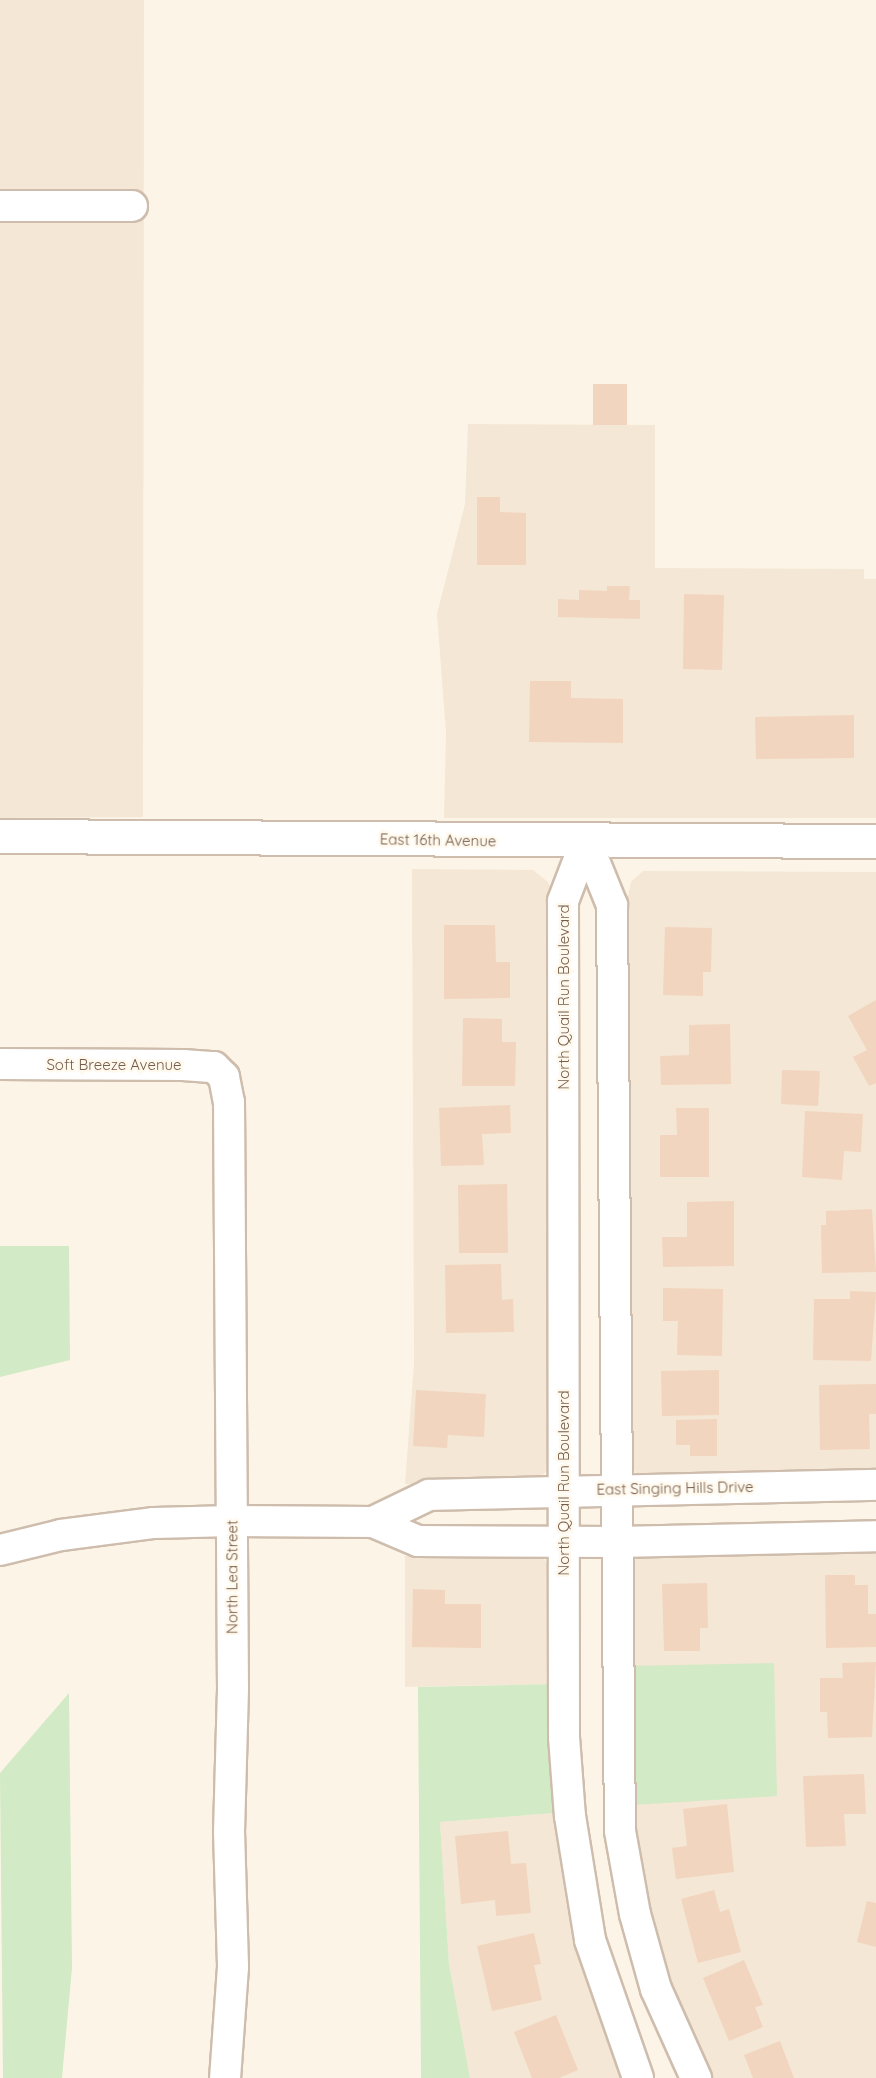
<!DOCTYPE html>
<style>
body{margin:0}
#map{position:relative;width:876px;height:2078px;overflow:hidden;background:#fcf5e7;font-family:Quicksand,sans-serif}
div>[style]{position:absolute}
.residential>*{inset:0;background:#f4e7d5}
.green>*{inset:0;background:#d2eac5}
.building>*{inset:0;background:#f2d5be}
.roads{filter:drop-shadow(2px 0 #cebdad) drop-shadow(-2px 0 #cebdad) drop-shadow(0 2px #cebdad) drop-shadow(0 -2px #cebdad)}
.street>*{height:30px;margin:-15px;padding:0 15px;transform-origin:15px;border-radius:15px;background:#fff}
.secondary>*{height:33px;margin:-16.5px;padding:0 16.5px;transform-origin:16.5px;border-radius:16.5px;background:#fff}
span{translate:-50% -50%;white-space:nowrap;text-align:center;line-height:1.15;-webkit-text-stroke:5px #fff9ed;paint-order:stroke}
.street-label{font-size:15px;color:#765d4b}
</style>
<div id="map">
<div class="residential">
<div style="clip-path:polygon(0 0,144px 0,143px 817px,0 818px)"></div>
<div style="clip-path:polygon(468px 424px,655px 425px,655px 568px,864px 569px,864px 579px,876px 579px,876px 818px,444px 818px,446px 733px,437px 614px,465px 504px)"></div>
<div style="clip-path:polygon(412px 869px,533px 870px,548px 882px,553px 893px,551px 1465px,544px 1474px,531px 1480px,405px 1484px,414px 1363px)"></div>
<div style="clip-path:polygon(643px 871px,876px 872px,876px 1473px,648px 1478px,635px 1472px,631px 1462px,627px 901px,631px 882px)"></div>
<div style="clip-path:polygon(876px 1550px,876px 2078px,707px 2078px,655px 1943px,633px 1835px,629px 1568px,641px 1553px)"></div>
<div style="clip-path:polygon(529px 1553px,545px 1560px,551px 1573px,553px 1684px,405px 1687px,405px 1556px)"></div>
<div style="clip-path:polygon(554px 1813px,564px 1874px,625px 2078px,470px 2078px,449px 1964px,440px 1822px)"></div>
</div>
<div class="green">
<div style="clip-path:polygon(0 1246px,69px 1246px,70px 1360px,0 1377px)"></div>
<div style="clip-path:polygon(774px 1663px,777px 1796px,633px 1805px,628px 1666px)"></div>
<div style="clip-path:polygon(553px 1684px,554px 1813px,440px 1822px,449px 1964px,470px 2078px,421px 2078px,418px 1687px)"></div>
<div style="clip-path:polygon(69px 1693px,72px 1968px,62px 2078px,3px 2078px,0 1773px)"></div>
</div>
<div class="building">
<div style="clip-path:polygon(593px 384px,627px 384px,627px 425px,593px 425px)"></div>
<div style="clip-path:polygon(477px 497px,500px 497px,500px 512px,526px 513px,526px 565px,477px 565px)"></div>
<div style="clip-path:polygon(607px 586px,630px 586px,629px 600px,640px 600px,640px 619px,558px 617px,558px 599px,579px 600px,579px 590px,607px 591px)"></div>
<div style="clip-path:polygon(684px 594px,724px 595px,722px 670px,683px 669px)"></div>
<div style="clip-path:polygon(530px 681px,571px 681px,571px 698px,623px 699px,623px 743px,529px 742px)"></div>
<div style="clip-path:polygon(854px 715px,854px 758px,756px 759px,755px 717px)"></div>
<div style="clip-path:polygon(444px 925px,495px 925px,496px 962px,510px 962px,510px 998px,444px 999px)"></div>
<div style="clip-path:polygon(665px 927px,712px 928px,711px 972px,703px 972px,703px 996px,663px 995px)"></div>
<div style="clip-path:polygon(876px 1000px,876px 1083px,869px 1086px,853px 1057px,867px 1050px,848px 1016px)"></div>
<div style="clip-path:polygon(463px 1018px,502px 1019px,502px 1042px,516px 1042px,515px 1086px,462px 1086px)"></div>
<div style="clip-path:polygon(730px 1024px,731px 1084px,661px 1085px,660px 1056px,689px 1055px,689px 1025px)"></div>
<div style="clip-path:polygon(782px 1070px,820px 1071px,818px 1106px,781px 1104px)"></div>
<div style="clip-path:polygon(510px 1105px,511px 1133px,482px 1134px,484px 1165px,441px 1166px,439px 1108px)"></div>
<div style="clip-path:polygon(676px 1108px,709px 1108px,709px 1177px,660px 1177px,660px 1135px,677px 1135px)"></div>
<div style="clip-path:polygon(805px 1111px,863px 1114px,861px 1152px,844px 1151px,842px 1180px,802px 1177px)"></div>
<div style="clip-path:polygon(507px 1184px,508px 1253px,459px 1253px,458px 1185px)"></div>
<div style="clip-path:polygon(734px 1201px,734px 1266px,663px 1267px,662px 1237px,687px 1237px,687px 1202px)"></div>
<div style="clip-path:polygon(872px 1209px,876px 1272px,822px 1273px,821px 1225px,826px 1225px,826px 1211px)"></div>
<div style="clip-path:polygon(501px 1264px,502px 1300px,513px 1299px,514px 1332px,446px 1333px,445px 1265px)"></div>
<div style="clip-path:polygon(663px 1288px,723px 1289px,722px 1356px,677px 1355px,678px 1321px,663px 1321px)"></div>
<div style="clip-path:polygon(850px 1291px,876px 1292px,871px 1361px,813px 1360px,814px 1299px,850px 1299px)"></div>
<div style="clip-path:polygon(719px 1370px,719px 1415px,662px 1416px,661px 1371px)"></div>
<div style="clip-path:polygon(876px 1384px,876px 1414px,869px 1414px,870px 1449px,820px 1450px,819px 1385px)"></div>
<div style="clip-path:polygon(416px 1390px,486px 1394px,484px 1437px,448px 1435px,447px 1448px,413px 1446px)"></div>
<div style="clip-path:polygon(717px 1419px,717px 1456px,690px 1456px,690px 1445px,676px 1445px,676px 1420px)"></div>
<div style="clip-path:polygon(825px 1575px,855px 1575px,855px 1585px,868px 1585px,868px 1614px,876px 1614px,876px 1647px,826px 1648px)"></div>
<div style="clip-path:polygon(707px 1583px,708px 1628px,700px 1628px,700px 1651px,664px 1651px,662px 1584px)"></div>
<div style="clip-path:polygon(413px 1589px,445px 1590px,445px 1604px,481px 1604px,481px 1648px,412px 1647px)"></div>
<div style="clip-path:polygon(876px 1662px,872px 1737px,828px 1738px,827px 1712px,820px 1712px,820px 1678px,843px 1678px,842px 1663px)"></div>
<div style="clip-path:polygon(864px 1774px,866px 1814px,844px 1814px,846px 1846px,806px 1847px,803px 1776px)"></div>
<div style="clip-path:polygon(727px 1804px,734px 1872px,676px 1879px,672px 1848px,687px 1846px,683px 1809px)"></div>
<div style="clip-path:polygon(508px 1831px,511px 1864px,526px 1863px,531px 1913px,496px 1916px,495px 1900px,461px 1904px,455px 1836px)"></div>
<div style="clip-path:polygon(714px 1890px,720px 1912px,729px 1909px,741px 1952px,698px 1963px,681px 1899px)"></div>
<div style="clip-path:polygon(867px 1901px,876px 1903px,876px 1947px,857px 1942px)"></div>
<div style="clip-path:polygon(534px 1933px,541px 1964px,534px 1965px,542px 2000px,492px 2011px,477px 1946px)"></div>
<div style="clip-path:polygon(744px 1960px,763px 2005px,755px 2007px,763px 2027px,729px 2041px,703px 1978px)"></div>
<div style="clip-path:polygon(556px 2015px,578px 2070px,559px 2078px,532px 2078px,514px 2032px)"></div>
<div style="clip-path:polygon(780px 2041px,794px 2078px,753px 2078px,744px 2055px)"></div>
</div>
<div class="roads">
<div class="street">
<div style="left:0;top:206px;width:132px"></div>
<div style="left:586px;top:841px;width:69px;rotate:67.9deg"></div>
<div style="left:612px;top:905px;width:926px;rotate:89.51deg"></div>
<div style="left:620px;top:1831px;width:84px;rotate:79.8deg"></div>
<div style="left:635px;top:1914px;width:78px;rotate:74.4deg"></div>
<div style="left:656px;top:1989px;width:98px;rotate:65.8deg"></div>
<div style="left:586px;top:841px;width:64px;rotate:111deg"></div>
<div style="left:563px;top:901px;width:836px;rotate:89.93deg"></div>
<div style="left:564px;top:1737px;width:79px;rotate:85.7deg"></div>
<div style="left:570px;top:1816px;width:126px;rotate:80.8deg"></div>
<div style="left:590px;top:1940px;width:146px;rotate:70.8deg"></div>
<div style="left:0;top:1064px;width:183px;rotate:0.3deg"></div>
<div style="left:183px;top:1065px;width:31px;rotate:4deg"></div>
<div style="left:214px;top:1067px;width:14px;rotate:45deg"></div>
<div style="left:224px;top:1077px;width:25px;rotate:79deg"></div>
<div style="left:229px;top:1102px;width:587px;rotate:89.61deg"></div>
<div style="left:233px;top:1689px;width:142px;rotate:91.6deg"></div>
<div style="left:229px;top:1831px;width:136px;rotate:88.3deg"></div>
<div style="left:233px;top:1967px;width:111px;rotate:94.1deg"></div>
<div style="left:373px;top:1522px;width:62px;rotate:-25.7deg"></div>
<div style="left:429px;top:1495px;width:447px;rotate:-1.3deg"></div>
<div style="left:0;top:1550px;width:63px;rotate:-13.8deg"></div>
<div style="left:61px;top:1535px;width:94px;rotate:-7.4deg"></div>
<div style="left:154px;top:1523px;width:78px;rotate:-1.5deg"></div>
<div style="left:232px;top:1521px;width:141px;rotate:0.4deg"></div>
<div style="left:373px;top:1522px;width:49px;rotate:22.9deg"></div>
<div style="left:418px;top:1541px;width:200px;rotate:0.3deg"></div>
<div style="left:618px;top:1542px;width:258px;rotate:-1.3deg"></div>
</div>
<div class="secondary">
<div style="left:0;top:836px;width:876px;rotate:0.33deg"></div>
</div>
</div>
<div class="street-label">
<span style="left:438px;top:840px;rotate:1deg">East 16th Avenue</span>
<span style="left:564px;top:997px;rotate:-90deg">North Quail Run Boulevard</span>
<span style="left:114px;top:1065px">Soft Breeze Avenue</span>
<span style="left:564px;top:1483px;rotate:-90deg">North Quail Run Boulevard</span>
<span style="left:675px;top:1488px;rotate:-1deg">East Singing Hills Drive</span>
<span style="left:232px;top:1577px;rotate:-90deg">North Lea Street</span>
</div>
</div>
